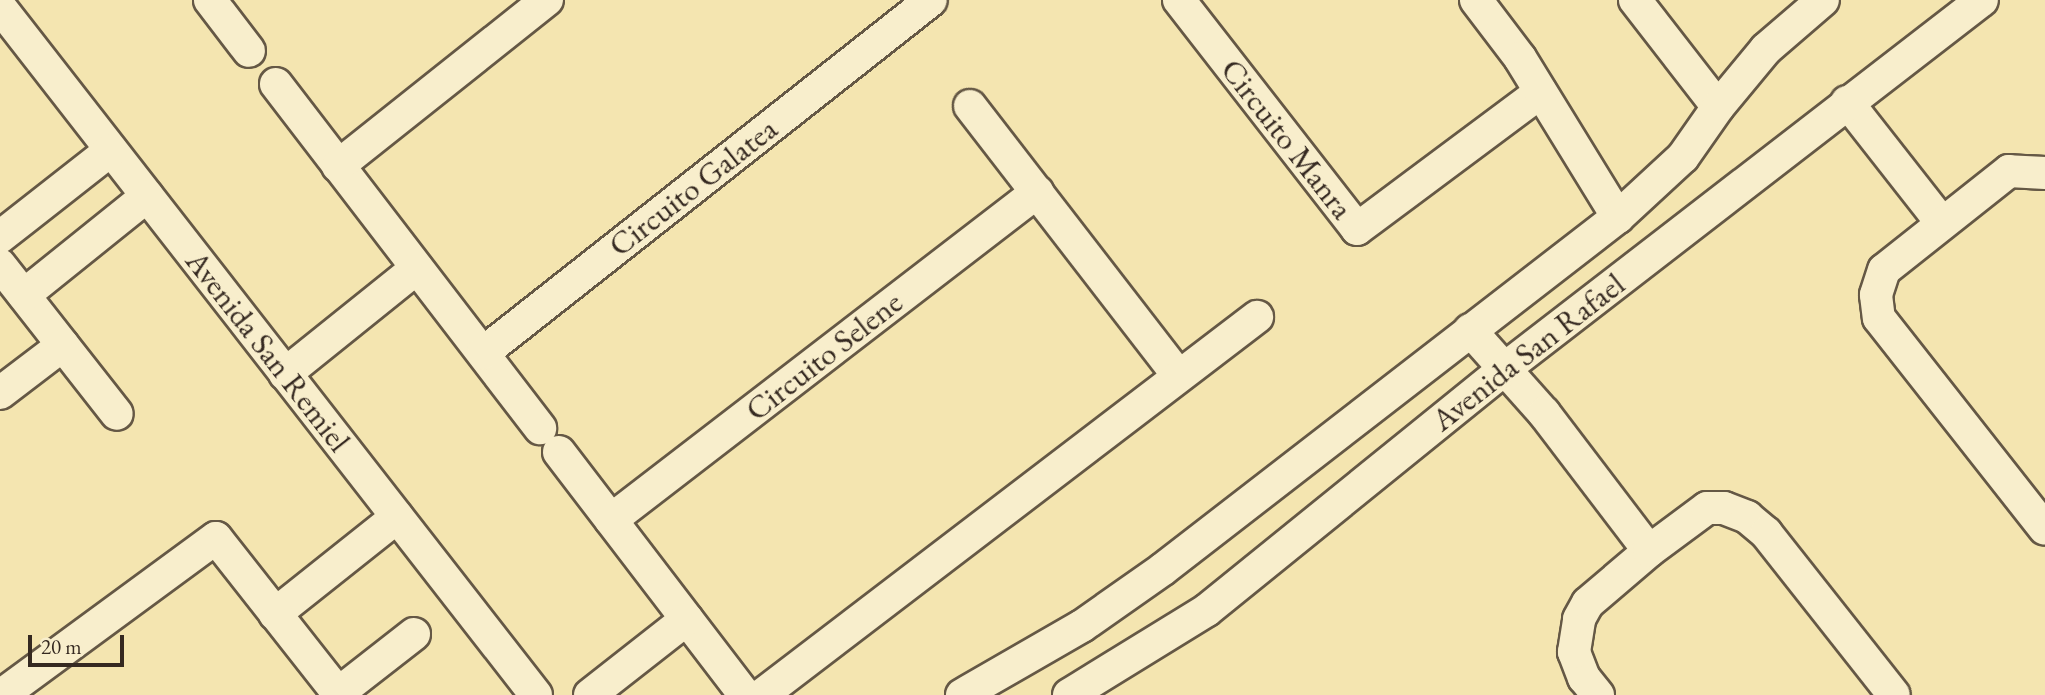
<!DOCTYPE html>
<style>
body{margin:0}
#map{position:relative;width:2045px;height:695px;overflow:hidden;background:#f4e5b0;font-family:"EB Garamond",serif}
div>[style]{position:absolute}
.roads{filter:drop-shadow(2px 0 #655845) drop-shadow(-2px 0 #655845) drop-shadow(0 2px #655845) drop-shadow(0 -2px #655845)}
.minor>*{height:32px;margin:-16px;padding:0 16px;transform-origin:16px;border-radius:16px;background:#f8eecc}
span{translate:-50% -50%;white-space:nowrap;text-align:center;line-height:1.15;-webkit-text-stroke:5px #f8eecc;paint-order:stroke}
.street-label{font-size:32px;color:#352921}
.scale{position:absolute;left:28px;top:635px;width:96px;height:32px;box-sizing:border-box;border:4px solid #352921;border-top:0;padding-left:9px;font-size:21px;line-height:24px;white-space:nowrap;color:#352921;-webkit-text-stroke:5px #f8eecc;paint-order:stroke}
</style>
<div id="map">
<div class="roads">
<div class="minor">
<div style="left:210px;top:0;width:64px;rotate:52.6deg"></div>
<div style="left:1179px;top:0;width:290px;rotate:52.1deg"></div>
<div style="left:1357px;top:229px;width:229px;rotate:-36.7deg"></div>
<div style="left:1476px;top:0;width:73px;rotate:52.8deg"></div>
<div style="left:1520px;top:58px;width:187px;rotate:58.4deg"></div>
<div style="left:1635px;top:0;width:135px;rotate:52.2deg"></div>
<div style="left:0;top:7px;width:872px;rotate:52.08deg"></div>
<div style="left:276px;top:84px;width:434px;rotate:52.5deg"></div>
<div style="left:1847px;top:102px;width:152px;rotate:51.9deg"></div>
<div style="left:970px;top:106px;width:341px;rotate:52.3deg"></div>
<div style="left:338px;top:166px;width:267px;rotate:-38.5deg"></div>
<div style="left:2045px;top:173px;width:36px;rotate:-177deg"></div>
<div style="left:2009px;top:171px;width:159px;rotate:141.6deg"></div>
<div style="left:1884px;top:270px;width:26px;rotate:108deg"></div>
<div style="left:1876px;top:295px;width:23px;rotate:83deg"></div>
<div style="left:1879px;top:318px;width:268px;rotate:51.8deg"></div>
<div style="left:0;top:237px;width:141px;rotate:-38.1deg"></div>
<div style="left:0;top:265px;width:189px;rotate:51.9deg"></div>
<div style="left:24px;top:295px;width:158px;rotate:-38.8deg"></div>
<div style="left:1470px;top:330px;width:111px;rotate:48.3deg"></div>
<div style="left:1544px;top:413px;width:173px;rotate:52.7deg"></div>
<div style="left:483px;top:353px;width:570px;rotate:-38.24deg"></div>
<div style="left:285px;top:374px;width:169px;rotate:-38.8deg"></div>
<div style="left:0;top:393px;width:79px;rotate:-37.3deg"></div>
<div style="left:559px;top:452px;width:306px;rotate:52.6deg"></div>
<div style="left:611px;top:520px;width:538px;rotate:-37.59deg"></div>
<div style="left:275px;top:614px;width:156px;rotate:-38.5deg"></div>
<div style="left:2px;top:695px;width:265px;rotate:-36.3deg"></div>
<div style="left:216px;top:538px;width:197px;rotate:51.8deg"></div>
<div style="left:336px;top:695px;width:99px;rotate:-38deg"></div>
<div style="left:590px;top:695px;width:123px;rotate:-38.1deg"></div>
<div style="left:762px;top:695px;width:623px;rotate:-37.37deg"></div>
<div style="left:962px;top:695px;width:138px;rotate:-29.9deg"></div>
<div style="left:1082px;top:626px;width:99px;rotate:-35.1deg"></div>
<div style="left:1163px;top:569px;width:575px;rotate:-37.73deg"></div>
<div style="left:1618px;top:217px;width:88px;rotate:-42.7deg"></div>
<div style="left:1683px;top:157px;width:61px;rotate:-55deg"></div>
<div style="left:1718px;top:107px;width:75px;rotate:-50.4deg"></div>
<div style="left:1766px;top:49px;width:75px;rotate:-40.7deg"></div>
<div style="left:1069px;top:695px;width:162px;rotate:-31.6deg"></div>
<div style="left:1207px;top:610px;width:381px;rotate:-39deg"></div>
<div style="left:1503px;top:370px;width:605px;rotate:-37.68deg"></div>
<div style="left:1598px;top:695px;width:22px;rotate:-129deg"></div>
<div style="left:1584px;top:678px;width:28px;rotate:-111deg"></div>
<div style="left:1574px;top:652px;width:33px;rotate:-81deg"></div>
<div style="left:1579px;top:619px;width:18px;rotate:-61deg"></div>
<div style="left:1588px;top:603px;width:80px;rotate:-40.4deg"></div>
<div style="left:1649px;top:551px;width:72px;rotate:-36.6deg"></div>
<div style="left:1707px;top:508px;width:17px"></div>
<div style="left:1724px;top:508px;width:25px;rotate:21deg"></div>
<div style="left:1747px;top:517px;width:25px;rotate:40deg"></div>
<div style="left:1766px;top:533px;width:206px;rotate:51.7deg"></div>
</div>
</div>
<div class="street-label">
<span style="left:1287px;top:139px;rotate:52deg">Circuito Manra</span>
<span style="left:693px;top:187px;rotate:-38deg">Circuito Galatea</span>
<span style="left:268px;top:351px;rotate:52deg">Avenida San Remiel</span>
<span style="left:1528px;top:352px;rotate:-38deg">Avenida San Rafael</span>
<span style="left:824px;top:356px;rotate:-38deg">Circuito Selene</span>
</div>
<div class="scale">20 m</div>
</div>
